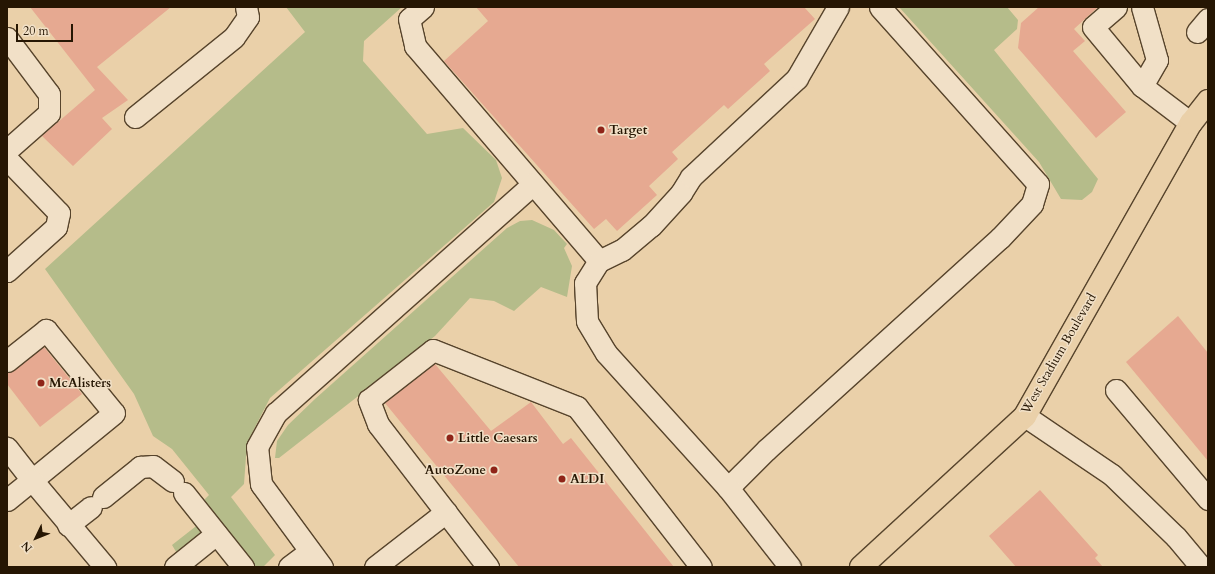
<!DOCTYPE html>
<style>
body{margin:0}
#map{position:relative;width:1215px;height:574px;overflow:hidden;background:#ead0a9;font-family:Cardo,serif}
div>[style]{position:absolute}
.green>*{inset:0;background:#b5bc8a}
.building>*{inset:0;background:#e6a991}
.roads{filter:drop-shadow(1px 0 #57442c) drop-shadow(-1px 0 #57442c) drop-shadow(0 1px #57442c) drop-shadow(0 -1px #57442c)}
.minor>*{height:21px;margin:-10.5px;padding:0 10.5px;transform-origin:10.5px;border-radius:10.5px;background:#f1e0c7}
.major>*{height:22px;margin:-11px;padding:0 11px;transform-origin:11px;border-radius:11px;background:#ead0a9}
.dots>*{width:11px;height:11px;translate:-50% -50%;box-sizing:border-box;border:2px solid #f1e0c7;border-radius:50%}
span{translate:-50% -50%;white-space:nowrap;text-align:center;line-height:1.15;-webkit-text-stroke:3px #f1e0c7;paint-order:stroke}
.poi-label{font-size:13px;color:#261603;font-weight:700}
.left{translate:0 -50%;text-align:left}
.right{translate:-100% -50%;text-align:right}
.street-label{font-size:13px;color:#261603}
.frame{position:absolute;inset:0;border:8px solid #261603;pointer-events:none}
.north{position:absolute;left:16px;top:518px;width:40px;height:40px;-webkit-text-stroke:3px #f1e0c7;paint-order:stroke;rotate:227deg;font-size:11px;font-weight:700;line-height:16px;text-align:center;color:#261603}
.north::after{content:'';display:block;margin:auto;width:14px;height:18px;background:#261603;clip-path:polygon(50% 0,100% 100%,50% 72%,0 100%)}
.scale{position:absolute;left:16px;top:24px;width:57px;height:18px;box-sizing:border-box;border:2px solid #261603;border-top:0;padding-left:5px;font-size:12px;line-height:14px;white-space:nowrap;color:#261603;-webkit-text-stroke:3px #f1e0c7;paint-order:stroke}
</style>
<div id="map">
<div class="green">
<div style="clip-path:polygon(286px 7px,402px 7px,364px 41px,363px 61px,427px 134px,463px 128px,496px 160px,502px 178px,494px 202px,270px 398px,247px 443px,244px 484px,231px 497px,275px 555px,263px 567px,254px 567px,195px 538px,178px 555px,172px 545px,209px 516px,200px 504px,209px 495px,172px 449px,153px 436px,134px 394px,45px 269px,305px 32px)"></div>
<div style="clip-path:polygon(899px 7px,1007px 7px,1018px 20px,1017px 29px,994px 50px,1098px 179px,1092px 192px,1082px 200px,1061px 199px,1039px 162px)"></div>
<div style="clip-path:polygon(532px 220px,554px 230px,567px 244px,564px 248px,572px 266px,567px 297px,541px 287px,514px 311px,494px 301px,470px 298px,435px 336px,279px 458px,275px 458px,277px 441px,288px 425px,315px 399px,507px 228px,520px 221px)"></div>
</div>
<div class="building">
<div style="clip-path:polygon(30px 7px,171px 7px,97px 67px,128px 100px,102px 118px,112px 129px,73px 166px,42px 136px,95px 90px)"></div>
<div style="clip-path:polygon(476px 7px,804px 7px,815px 19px,764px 64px,770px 71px,728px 109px,724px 105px,672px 152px,678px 159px,649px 186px,657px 195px,617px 231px,606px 219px,594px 229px,444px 61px,488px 21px)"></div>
<div style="clip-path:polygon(1039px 7px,1098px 7px,1074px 29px,1085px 41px,1073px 51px,1126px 112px,1096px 138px,1018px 48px,1021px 23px)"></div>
<div style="clip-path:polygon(1178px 316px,1208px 353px,1208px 461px,1126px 362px)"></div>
<div style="clip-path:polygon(44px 347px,82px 394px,40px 427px,7px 384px,7px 373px)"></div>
<div style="clip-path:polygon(435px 364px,491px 431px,531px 402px,563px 444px,571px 438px,674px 567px,519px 567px,385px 403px)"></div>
<div style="clip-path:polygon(1040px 490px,1098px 555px,1095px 558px,1103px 567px,1016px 567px,989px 536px)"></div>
</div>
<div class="roads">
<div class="minor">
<div style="left:423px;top:7px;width:18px;rotate:139deg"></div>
<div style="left:409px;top:19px;width:28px;rotate:77deg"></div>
<div style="left:415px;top:46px;width:283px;rotate:49.4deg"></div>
<div style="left:1116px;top:7px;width:30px;rotate:139deg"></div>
<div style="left:1093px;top:27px;width:77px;rotate:50.3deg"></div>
<div style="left:1142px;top:86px;width:61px;rotate:37.1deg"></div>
<div style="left:1197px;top:32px;width:17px;rotate:-50deg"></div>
<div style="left:7px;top:38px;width:70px;rotate:53.1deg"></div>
<div style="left:49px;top:94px;width:19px;rotate:90deg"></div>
<div style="left:49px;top:113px;width:56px;rotate:138.6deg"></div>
<div style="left:1142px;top:86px;width:30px;rotate:-60deg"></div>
<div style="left:1157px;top:60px;width:55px;rotate:-105.8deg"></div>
<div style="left:135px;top:117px;width:127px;rotate:-38.9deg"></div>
<div style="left:234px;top:37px;width:24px;rotate:-55deg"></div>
<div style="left:248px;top:17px;width:10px;rotate:-101deg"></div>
<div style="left:7px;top:159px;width:75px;rotate:46.1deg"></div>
<div style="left:59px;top:213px;width:14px;rotate:102deg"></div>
<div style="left:56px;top:227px;width:66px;rotate:138.1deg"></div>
<div style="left:7px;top:361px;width:50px;rotate:-38.5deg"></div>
<div style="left:46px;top:330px;width:107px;rotate:50.7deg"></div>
<div style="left:114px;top:413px;width:106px;rotate:140.7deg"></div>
<div style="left:32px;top:480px;width:41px;rotate:-128deg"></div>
<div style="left:1116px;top:390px;width:143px;rotate:49.8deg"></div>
<div style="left:1025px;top:416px;width:105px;rotate:34.1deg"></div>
<div style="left:1112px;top:475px;width:89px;rotate:44.1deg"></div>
<div style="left:1176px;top:537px;width:39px;rotate:50deg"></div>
<div style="left:728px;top:488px;width:54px;rotate:-45deg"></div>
<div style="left:766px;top:450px;width:316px;rotate:-42.2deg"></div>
<div style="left:1000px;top:238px;width:47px;rotate:-46.7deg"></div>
<div style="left:1032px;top:204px;width:21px;rotate:-73deg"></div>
<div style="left:1038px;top:184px;width:237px;rotate:-131.8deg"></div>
<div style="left:184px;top:493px;width:95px;rotate:51.4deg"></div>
<div style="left:103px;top:497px;width:48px;rotate:-39deg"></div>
<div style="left:140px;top:467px;width:13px;rotate:-4deg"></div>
<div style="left:153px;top:466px;width:25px;rotate:37deg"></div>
<div style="left:7px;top:500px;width:32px;rotate:-39deg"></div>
<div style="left:32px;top:480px;width:114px;rotate:50deg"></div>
<div style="left:68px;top:525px;width:29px;rotate:-38deg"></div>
<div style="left:175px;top:567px;width:53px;rotate:-38.8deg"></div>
<div style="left:289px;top:567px;width:26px;rotate:-37deg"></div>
<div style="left:322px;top:567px;width:103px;rotate:-126.3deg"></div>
<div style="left:261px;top:484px;width:37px;rotate:-96deg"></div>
<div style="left:257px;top:447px;width:39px;rotate:-61deg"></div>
<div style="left:276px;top:413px;width:344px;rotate:-41.7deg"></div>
<div style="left:375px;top:567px;width:90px;rotate:-37.8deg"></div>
<div style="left:488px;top:567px;width:180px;rotate:-127.6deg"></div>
<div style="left:378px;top:424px;width:26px;rotate:-111deg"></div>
<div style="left:369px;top:400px;width:81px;rotate:-38deg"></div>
<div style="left:433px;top:350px;width:155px;rotate:21.6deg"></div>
<div style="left:577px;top:407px;width:202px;rotate:52.2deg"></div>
<div style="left:790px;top:567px;width:100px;rotate:-128.1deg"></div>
<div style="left:728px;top:488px;width:182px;rotate:-132.1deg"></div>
<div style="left:606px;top:353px;width:37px;rotate:-121deg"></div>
<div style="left:587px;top:321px;width:38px;rotate:-93deg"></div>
<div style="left:585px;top:283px;width:26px;rotate:-58deg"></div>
<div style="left:599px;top:261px;width:25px;rotate:-26deg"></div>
<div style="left:622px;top:250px;width:38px;rotate:-40deg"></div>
<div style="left:651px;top:226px;width:45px;rotate:-47.7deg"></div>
<div style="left:681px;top:193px;width:19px;rotate:-58deg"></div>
<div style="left:691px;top:177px;width:145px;rotate:-43deg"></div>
<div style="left:797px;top:78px;width:82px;rotate:-60deg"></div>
</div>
<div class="major">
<div style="left:861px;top:567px;width:223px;rotate:-42.6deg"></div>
<div style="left:1025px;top:416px;width:337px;rotate:-60.5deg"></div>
<div style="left:1191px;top:123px;width:28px;rotate:-52deg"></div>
</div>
</div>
<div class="dots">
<div style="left:601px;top:130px;background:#8f2418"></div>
<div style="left:41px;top:383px;background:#8f2418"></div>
<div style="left:450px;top:438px;background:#8f2418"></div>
<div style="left:494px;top:470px;background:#8f2418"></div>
<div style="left:562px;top:479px;background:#8f2418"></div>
</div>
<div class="poi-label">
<span class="left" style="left:609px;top:130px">Target</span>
<span class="left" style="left:49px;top:383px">McAlisters</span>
<span class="left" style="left:458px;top:438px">Little Caesars</span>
<span class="right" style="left:486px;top:470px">AutoZone</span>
<span class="left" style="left:570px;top:479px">ALDI</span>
</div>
<div class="street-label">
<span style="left:1059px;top:354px;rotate:-60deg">West Stadium Boulevard</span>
</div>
<div class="frame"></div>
<div class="north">N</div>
<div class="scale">20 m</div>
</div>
